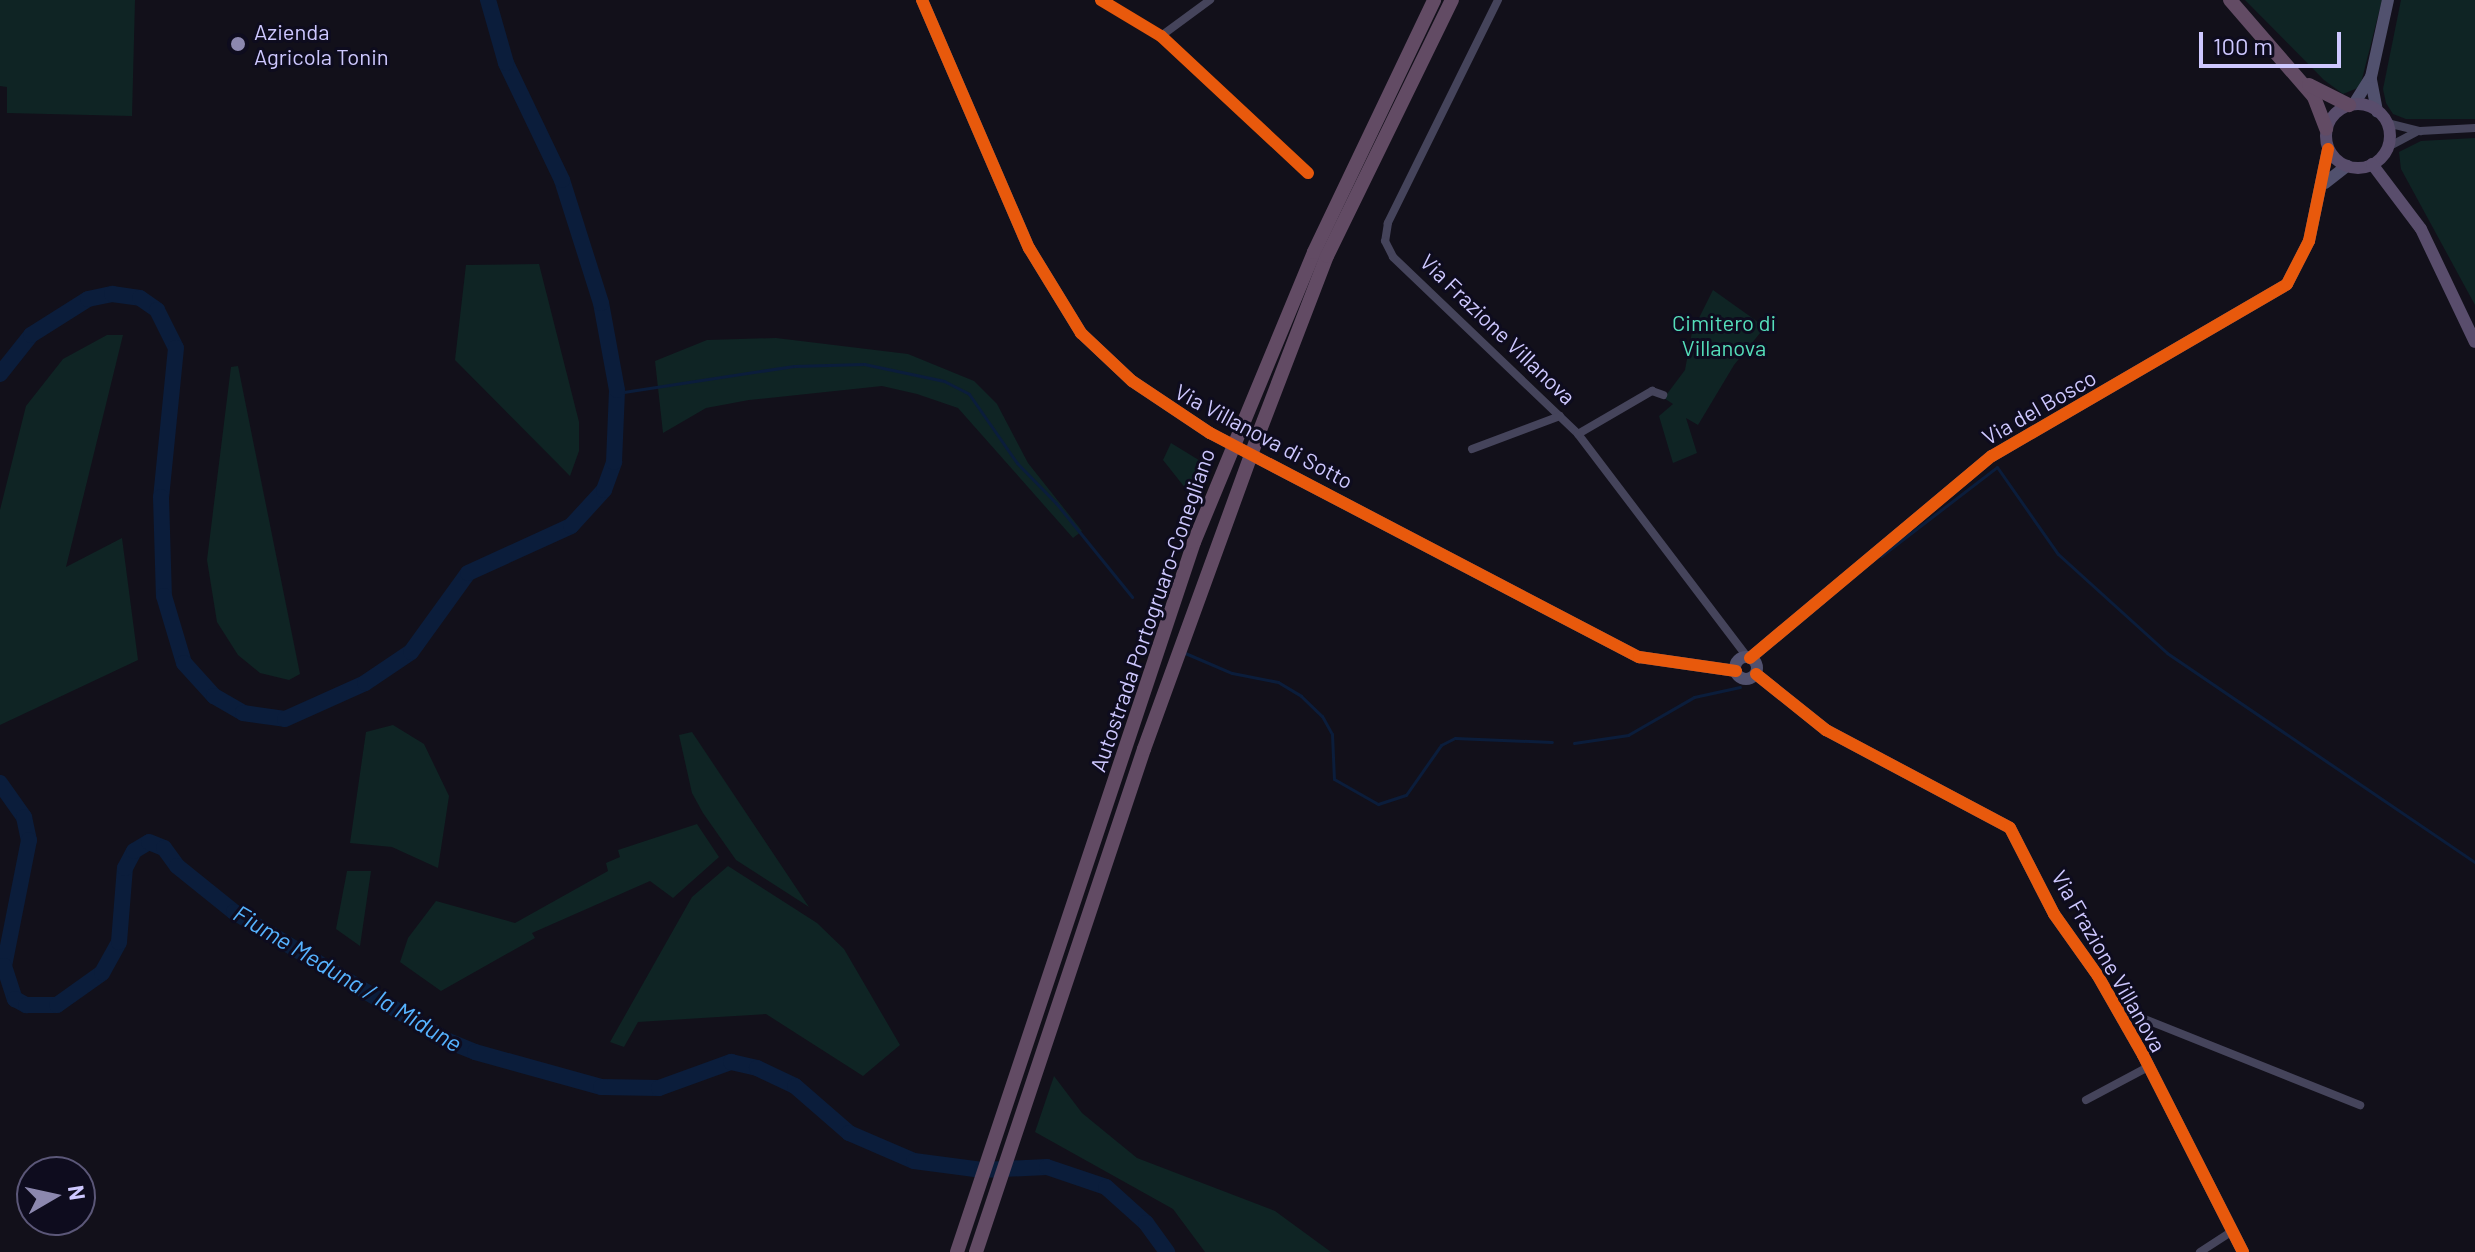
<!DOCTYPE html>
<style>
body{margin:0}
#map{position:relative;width:2475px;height:1252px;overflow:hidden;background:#12101a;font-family:Barlow,sans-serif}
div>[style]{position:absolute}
.green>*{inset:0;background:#0f2424}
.stream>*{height:3px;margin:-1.5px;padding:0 1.5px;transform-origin:1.5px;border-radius:1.5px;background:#0b1d3b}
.river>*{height:16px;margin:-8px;padding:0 8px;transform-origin:8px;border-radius:8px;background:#0b1d3b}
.street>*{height:8px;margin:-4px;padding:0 4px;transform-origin:4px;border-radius:4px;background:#45445b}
.secondary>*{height:12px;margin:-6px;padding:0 6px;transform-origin:6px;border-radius:6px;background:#51516e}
.secondary>.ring{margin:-6px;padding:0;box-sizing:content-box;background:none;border:12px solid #51516e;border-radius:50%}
.primary>*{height:12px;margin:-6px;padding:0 6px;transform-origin:6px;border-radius:6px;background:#594d6c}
.primary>.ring{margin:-6px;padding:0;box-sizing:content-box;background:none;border:12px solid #594d6c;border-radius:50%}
.highway>*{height:14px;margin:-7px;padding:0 7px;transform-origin:7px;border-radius:7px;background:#624b64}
.cycleway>*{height:12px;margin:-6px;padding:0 6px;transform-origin:6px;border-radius:6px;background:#e8590c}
.dots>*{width:22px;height:22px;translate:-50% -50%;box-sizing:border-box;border:4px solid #0e0c1e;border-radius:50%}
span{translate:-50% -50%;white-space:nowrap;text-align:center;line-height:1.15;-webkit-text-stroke:6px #0e0c1e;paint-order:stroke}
.poi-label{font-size:22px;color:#cec8ff}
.left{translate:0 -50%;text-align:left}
.park-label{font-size:22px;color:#55deba}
.street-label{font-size:22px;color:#cec8ff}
.water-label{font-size:24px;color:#56b3ff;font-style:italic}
.north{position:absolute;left:16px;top:1156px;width:80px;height:80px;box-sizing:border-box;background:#0e0c1e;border:2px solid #5b5778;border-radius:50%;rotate:81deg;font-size:22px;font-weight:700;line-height:32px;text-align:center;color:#cec8ff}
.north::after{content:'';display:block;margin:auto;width:28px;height:36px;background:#8c88af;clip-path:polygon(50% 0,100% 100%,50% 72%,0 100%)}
.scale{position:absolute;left:2199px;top:32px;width:142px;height:36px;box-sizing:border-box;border:4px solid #cec8ff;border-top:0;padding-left:10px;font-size:24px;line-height:28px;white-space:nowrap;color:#cec8ff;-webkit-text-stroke:6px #0e0c1e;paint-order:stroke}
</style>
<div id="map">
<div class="green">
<div style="clip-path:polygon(0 0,135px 0,132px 116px,7px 113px,7px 87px,0 86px)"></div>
<div style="clip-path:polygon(2245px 0,2382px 0,2360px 87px,2343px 94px,2324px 80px)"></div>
<div style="clip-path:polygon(2401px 0,2475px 0,2475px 119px,2406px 119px,2393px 114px,2386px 103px,2383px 89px)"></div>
<div style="clip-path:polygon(2475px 138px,2475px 305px,2401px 169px,2399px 152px,2421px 141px)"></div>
<div style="clip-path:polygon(539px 264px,579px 422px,579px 451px,570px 476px,455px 360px,466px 265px)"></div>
<div style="clip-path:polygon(1713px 290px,1765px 327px,1734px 365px,1698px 425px,1686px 418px,1697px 453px,1673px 463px,1659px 416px,1673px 404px,1664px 398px,1685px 370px,1692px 332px)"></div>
<div style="clip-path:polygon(107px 335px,123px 335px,66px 567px,122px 538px,138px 660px,0 725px,0 510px,26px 406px,63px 359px)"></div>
<div style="clip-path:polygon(776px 338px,908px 354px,974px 381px,997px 404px,1028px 463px,1082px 531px,1073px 538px,958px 408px,917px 394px,882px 386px,749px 400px,706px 408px,663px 433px,655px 361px,707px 340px)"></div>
<div style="clip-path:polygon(238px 366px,300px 674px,289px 680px,260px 673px,238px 655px,217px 622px,207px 560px,231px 367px)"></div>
<div style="clip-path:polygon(1171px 443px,1202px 462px,1186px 489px,1163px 460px)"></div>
<div style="clip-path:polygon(393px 725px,424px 744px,449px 796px,438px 868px,392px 847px,350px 843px,366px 732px)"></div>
<div style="clip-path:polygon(692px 732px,809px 907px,736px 860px,703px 813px,692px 793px,679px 735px)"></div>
<div style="clip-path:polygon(697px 824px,719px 857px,673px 898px,650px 881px,532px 933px,535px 938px,441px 991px,400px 962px,408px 938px,436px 901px,515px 923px,608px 871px,606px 863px,620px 857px,618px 850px)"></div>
<div style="clip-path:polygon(728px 866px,817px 923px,844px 949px,900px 1045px,863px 1076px,766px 1014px,638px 1022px,624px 1047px,610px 1042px,692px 897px)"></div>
<div style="clip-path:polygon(347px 871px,371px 871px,360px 946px,336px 929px)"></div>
<div style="clip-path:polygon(1054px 1076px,1082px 1113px,1137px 1158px,1275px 1211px,1331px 1252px,1205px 1252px,1173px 1209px,1035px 1132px)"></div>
</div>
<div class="stream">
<div style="left:617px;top:393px;width:179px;rotate:-8.7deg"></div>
<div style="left:794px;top:366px;width:70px;rotate:-1.6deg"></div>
<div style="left:864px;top:364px;width:82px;rotate:12deg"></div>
<div style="left:944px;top:381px;width:28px;rotate:27deg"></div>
<div style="left:969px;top:394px;width:84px;rotate:55.2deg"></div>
<div style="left:1017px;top:463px;width:56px;rotate:45.7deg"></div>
<div style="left:1056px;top:503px;width:121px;rotate:51deg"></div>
<div style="left:1881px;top:556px;width:146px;rotate:-37.5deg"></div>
<div style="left:1997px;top:467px;width:106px;rotate:55deg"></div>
<div style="left:2058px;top:554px;width:147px;rotate:42.2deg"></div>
<div style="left:2167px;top:653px;width:372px;rotate:34.2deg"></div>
<div style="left:1185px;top:653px;width:51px;rotate:23.1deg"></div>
<div style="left:1232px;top:673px;width:47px;rotate:11.1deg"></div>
<div style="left:1278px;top:682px;width:27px;rotate:31deg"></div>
<div style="left:1301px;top:696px;width:29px;rotate:44deg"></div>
<div style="left:1322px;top:716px;width:21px;rotate:61deg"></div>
<div style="left:1332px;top:734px;width:45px;rotate:87.5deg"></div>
<div style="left:1334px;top:779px;width:51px;rotate:29.6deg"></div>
<div style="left:1378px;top:804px;width:29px;rotate:-18deg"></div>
<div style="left:1406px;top:795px;width:61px;rotate:-55deg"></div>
<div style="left:1441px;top:745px;width:16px;rotate:-27deg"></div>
<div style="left:1455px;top:738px;width:97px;rotate:2.4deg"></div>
<div style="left:1574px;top:743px;width:55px;rotate:-8.4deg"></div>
<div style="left:1628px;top:735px;width:76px;rotate:-29.9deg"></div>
<div style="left:1694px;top:697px;width:47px;rotate:-12.3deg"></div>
</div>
<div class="river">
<div style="left:0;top:374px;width:50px;rotate:-51.5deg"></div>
<div style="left:31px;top:335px;width:67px;rotate:-32.3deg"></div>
<div style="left:88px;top:299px;width:25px;rotate:-12deg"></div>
<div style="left:112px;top:294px;width:28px;rotate:8deg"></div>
<div style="left:140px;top:298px;width:21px;rotate:35deg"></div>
<div style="left:157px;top:310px;width:42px;rotate:63.4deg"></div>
<div style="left:176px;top:348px;width:150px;rotate:95.7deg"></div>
<div style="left:161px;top:497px;width:99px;rotate:88.3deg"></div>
<div style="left:164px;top:596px;width:70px;rotate:73.4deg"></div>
<div style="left:184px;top:663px;width:45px;rotate:47.7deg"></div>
<div style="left:214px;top:696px;width:34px;rotate:30deg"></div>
<div style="left:243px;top:713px;width:42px;rotate:8.1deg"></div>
<div style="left:285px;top:719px;width:88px;rotate:-24.2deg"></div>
<div style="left:365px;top:683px;width:55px;rotate:-34deg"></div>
<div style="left:411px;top:652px;width:97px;rotate:-54.2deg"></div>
<div style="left:468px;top:573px;width:113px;rotate:-24.5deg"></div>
<div style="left:571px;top:526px;width:49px;rotate:-47.5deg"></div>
<div style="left:604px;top:490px;width:30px;rotate:-70deg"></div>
<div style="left:614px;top:462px;width:72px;rotate:-87.6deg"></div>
<div style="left:617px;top:390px;width:88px;rotate:-100.4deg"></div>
<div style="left:601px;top:303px;width:129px;rotate:-107.6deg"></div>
<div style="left:562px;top:180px;width:130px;rotate:-115.6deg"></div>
<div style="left:506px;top:63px;width:66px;rotate:-105.9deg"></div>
<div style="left:0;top:783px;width:42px;rotate:54.8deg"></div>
<div style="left:24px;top:817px;width:24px;rotate:78deg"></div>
<div style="left:29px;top:840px;width:128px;rotate:101.2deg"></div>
<div style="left:4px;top:966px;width:35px;rotate:72deg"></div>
<div style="left:15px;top:999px;width:13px;rotate:29deg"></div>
<div style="left:26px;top:1005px;width:31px"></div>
<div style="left:57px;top:1005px;width:55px;rotate:-35.4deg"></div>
<div style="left:102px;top:973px;width:35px;rotate:-61deg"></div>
<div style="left:119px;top:942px;width:74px;rotate:-85.4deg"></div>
<div style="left:125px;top:868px;width:19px;rotate:-62deg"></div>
<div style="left:134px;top:851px;width:17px;rotate:-31deg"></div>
<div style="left:149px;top:842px;width:16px;rotate:22deg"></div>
<div style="left:164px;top:848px;width:22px;rotate:54deg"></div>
<div style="left:177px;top:866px;width:73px;rotate:38.9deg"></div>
<div style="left:234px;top:912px;width:250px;rotate:31.1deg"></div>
<div style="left:448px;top:1041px;width:29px;rotate:22deg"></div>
<div style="left:475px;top:1052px;width:131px;rotate:15.5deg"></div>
<div style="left:601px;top:1087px;width:58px;rotate:1deg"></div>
<div style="left:659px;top:1088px;width:77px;rotate:-19.9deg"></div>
<div style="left:731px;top:1062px;width:27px;rotate:13deg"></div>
<div style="left:757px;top:1068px;width:42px;rotate:25.3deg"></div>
<div style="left:795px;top:1086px;width:72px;rotate:41deg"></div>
<div style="left:849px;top:1133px;width:71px;rotate:23.3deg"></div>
<div style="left:914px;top:1161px;width:69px;rotate:7.5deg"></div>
<div style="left:982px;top:1170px;width:65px;rotate:-2.6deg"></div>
<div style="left:1047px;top:1167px;width:62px;rotate:18.7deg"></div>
<div style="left:1106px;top:1187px;width:54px;rotate:42deg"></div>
<div style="left:1146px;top:1223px;width:36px;rotate:54deg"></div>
</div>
<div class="street">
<div style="left:1101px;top:0;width:70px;rotate:31deg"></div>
<div style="left:1161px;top:36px;width:201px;rotate:43deg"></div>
<div style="left:1498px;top:0;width:249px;rotate:116.3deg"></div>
<div style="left:1388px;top:223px;width:18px;rotate:99deg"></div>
<div style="left:1385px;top:241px;width:18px;rotate:63deg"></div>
<div style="left:1393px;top:257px;width:256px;rotate:43.7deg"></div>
<div style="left:1578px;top:434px;width:280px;rotate:52.8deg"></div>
<div style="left:1161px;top:36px;width:61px;rotate:-36.3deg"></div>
<div style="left:2387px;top:123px;width:34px;rotate:14deg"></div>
<div style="left:2420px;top:131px;width:55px;rotate:-3.1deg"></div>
<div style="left:2388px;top:147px;width:32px;rotate:-28deg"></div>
<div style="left:1578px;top:434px;width:86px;rotate:-30.2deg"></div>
<div style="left:1652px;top:391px;width:12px;rotate:20deg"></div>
<div style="left:1472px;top:449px;width:94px;rotate:-20.6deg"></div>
<div style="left:2117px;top:1008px;width:262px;rotate:21.8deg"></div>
<div style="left:2086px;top:1100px;width:70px;rotate:-28deg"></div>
<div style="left:2200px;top:1252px;width:38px;rotate:-33deg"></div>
</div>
<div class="secondary">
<div style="left:922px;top:0;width:270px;rotate:66.7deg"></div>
<div style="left:1029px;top:248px;width:100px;rotate:58.5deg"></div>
<div style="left:1081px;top:333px;width:70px;rotate:43.3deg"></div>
<div style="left:1132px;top:381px;width:94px;rotate:33.7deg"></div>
<div style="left:1210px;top:433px;width:484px;rotate:27.6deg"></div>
<div style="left:1639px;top:657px;width:98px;rotate:8.2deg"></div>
<div style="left:2371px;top:80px;width:32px;rotate:79deg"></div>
<div style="left:2354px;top:104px;width:32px;rotate:-58deg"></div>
<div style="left:2371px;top:77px;width:79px;rotate:-77.6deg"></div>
<div style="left:2325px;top:183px;width:28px;rotate:-38deg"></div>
<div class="ring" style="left:1735px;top:657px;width:10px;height:10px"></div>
<div style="left:1750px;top:658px;width:315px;rotate:-39.9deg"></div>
<div style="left:1992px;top:456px;width:341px;rotate:-30.2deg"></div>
<div style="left:2287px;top:284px;width:48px;rotate:-62.9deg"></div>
<div style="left:2309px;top:241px;width:94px;rotate:-78.3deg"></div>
<div style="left:1756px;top:674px;width:90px;rotate:38.7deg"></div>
<div style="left:1826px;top:730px;width:208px;rotate:28deg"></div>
<div style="left:2010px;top:828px;width:97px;rotate:62.9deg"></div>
<div style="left:2054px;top:914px;width:76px;rotate:54.6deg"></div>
<div style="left:2098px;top:976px;width:91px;rotate:60.3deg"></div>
<div style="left:2143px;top:1055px;width:221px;rotate:63.1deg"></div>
</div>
<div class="primary">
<div class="ring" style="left:2326px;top:104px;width:52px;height:52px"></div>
<div style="left:2372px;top:164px;width:81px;rotate:53deg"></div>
<div style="left:2421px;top:229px;width:125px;rotate:64.5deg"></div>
</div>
<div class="highway">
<div style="left:2230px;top:0;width:128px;rotate:49.1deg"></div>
<div style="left:2314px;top:97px;width:34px;rotate:69deg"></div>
<div style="left:2309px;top:85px;width:45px;rotate:26.6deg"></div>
<div style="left:957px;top:1252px;width:749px;rotate:-71.54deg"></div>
<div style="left:1194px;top:542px;width:314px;rotate:-67.5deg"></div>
<div style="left:1314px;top:252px;width:279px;rotate:-64.5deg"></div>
<div style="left:976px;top:1252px;width:530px;rotate:-71.53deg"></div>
<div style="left:1144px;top:749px;width:331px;rotate:-70deg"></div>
<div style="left:1257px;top:438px;width:195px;rotate:-69deg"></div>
<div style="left:1327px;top:256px;width:285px;rotate:-64deg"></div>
</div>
<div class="cycleway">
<div style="left:922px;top:0;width:270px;rotate:66.7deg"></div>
<div style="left:1029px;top:248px;width:100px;rotate:58.5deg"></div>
<div style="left:1081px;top:333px;width:70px;rotate:43.3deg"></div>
<div style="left:1132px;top:381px;width:94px;rotate:33.7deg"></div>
<div style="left:1210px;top:433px;width:484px;rotate:27.6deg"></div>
<div style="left:1639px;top:657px;width:98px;rotate:8.2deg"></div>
<div style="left:1101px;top:0;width:70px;rotate:31deg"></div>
<div style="left:1161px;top:36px;width:201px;rotate:43deg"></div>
<div style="left:1750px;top:658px;width:315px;rotate:-39.9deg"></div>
<div style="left:1992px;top:456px;width:341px;rotate:-30.2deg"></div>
<div style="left:2287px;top:284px;width:48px;rotate:-62.9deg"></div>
<div style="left:2309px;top:241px;width:94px;rotate:-78.3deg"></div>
<div style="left:1756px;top:674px;width:90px;rotate:38.7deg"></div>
<div style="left:1826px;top:730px;width:208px;rotate:28deg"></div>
<div style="left:2010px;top:828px;width:97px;rotate:62.9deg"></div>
<div style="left:2054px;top:914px;width:76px;rotate:54.6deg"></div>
<div style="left:2098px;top:976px;width:91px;rotate:60.3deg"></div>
<div style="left:2143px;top:1055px;width:221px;rotate:63.1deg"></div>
</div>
<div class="dots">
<div style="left:238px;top:44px;background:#8c88af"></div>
</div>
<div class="poi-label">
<span class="left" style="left:254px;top:44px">Azienda<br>Agricola Tonin</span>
</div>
<div class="park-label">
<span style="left:1724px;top:335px">Cimitero di<br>Villanova</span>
</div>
<div class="street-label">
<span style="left:1498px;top:329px;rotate:44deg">Via Frazione Villanova</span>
<span style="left:2039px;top:407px;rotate:-30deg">Via del Bosco</span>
<span style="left:1264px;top:436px;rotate:28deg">Via Villanova di Sotto</span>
<span style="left:1152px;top:610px;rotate:-71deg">Autostrada Portogruaro-Conegliano</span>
<span style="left:2109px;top:961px;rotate:60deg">Via Frazione Villanova</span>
</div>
<div class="water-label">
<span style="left:348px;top:978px;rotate:31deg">Fiume Meduna / la Midune</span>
</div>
<div class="north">N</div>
<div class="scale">100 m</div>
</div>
